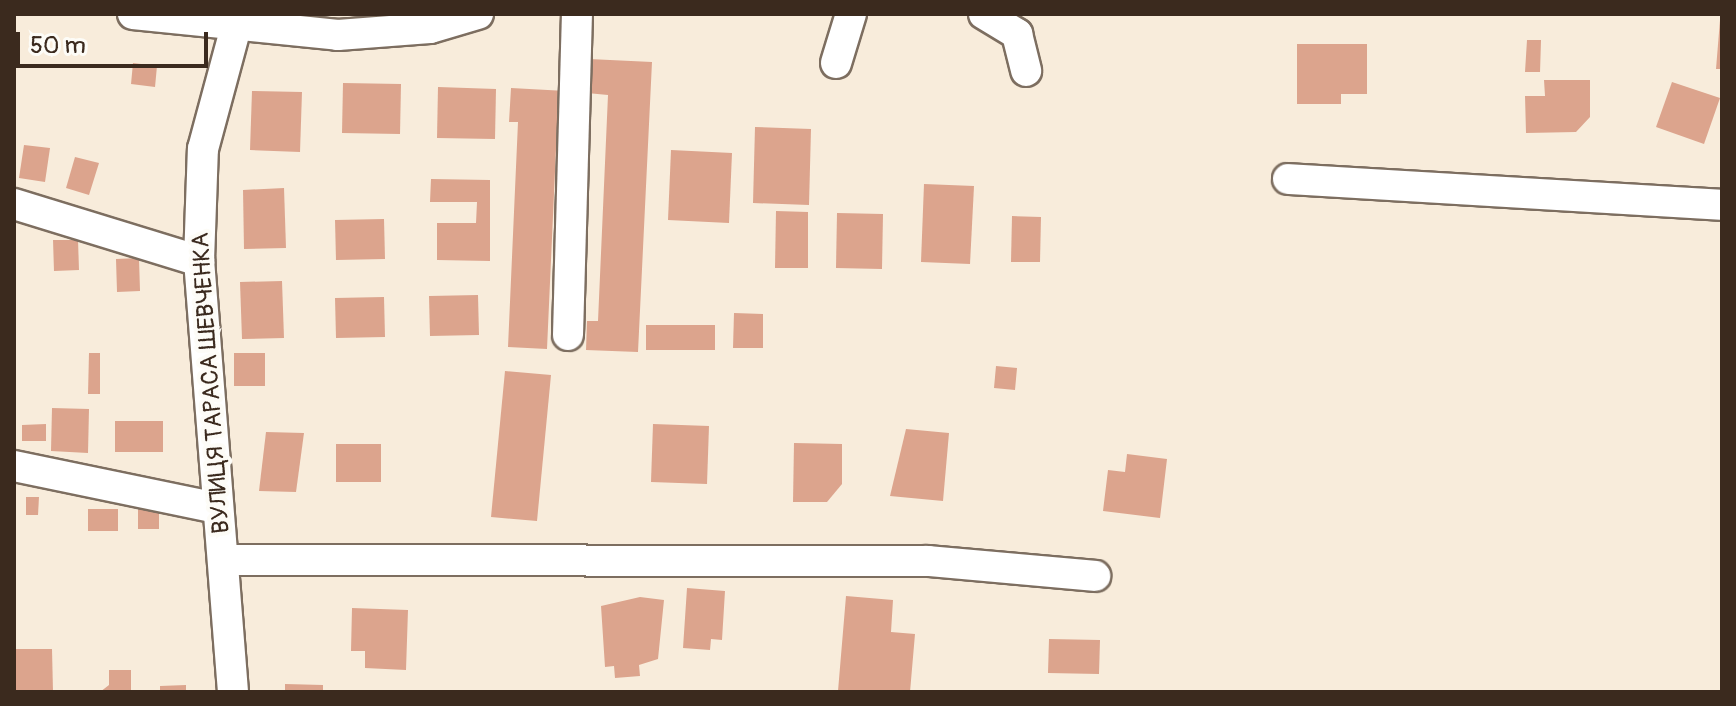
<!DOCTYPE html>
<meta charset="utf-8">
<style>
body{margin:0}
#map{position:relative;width:1736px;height:706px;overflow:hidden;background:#f8ecdb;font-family:Pangolin,sans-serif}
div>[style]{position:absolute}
.building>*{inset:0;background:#dca48d}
.roads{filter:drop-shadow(2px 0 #7d6e60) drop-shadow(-2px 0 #7d6e60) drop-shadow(0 2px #7d6e60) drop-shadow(0 -2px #7d6e60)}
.minor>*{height:30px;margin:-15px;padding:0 15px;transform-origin:15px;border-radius:15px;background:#fff}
span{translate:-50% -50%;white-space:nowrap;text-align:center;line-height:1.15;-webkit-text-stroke:8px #fdfcf7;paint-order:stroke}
.street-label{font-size:24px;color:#3b2a1e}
.frame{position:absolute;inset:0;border:16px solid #3b2a1e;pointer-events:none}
.scale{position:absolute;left:16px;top:32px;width:192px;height:36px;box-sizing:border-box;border:4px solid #3b2a1e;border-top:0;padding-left:10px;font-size:24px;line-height:28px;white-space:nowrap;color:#3b2a1e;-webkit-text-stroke:6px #fdfcf7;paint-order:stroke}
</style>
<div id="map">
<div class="building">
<div style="clip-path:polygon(1720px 20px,1722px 20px,1722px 69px,1716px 69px)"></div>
<div style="clip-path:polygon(1527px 40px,1541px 40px,1540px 72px,1525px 72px)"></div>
<div style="clip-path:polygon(1297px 44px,1367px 44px,1367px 94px,1341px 94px,1341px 104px,1297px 104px)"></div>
<div style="clip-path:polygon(589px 59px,652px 62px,638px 352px,586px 350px,587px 321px,598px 321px,608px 95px,587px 93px)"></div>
<div style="clip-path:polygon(133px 63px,157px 66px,155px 87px,131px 84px)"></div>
<div style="clip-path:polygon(1544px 80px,1590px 80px,1590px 117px,1576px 132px,1526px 133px,1525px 96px,1545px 96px)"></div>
<div style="clip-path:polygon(1672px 82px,1720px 98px,1704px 144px,1656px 127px)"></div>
<div style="clip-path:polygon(343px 83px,401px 84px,400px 134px,342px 133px)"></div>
<div style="clip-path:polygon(438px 87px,496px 89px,495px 139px,437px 138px)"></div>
<div style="clip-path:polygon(511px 88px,566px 91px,565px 127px,557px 127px,547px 349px,508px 347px,518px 122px,509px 122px)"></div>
<div style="clip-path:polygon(252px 91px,302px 92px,300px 152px,250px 150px)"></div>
<div style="clip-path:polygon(755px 127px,811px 129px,809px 205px,753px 203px)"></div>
<div style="clip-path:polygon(24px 145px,50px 148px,45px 182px,19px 178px)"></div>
<div style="clip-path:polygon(671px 150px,732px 153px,729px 223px,668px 220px)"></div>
<div style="clip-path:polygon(75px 157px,99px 163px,89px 195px,66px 188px)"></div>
<div style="clip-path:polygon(431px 179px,490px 180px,490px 261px,437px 260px,437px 223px,476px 223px,477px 202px,430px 202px)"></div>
<div style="clip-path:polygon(924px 184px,974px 186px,970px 264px,921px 262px)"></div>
<div style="clip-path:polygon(284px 188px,286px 248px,244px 249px,243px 190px)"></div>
<div style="clip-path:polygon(776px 211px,808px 212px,808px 268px,775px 268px)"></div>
<div style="clip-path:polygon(837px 213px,883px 214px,882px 269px,836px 268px)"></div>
<div style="clip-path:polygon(1012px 216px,1041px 217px,1040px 262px,1011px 262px)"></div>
<div style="clip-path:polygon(384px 219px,385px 259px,336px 260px,335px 220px)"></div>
<div style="clip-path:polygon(53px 240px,78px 240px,79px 270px,54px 271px)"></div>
<div style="clip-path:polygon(139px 258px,140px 291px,117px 292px,116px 259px)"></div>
<div style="clip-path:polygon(282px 281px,284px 338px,242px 339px,240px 282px)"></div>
<div style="clip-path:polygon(478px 295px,479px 335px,430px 336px,429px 296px)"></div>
<div style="clip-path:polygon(384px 297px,385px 337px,336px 338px,335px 298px)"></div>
<div style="clip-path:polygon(734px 313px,763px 314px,763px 348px,733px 348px)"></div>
<div style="clip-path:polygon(646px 325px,715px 325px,715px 350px,646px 350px)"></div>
<div style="clip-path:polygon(89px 353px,100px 353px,100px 394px,88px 394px)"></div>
<div style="clip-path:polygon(234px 353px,265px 353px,265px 386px,234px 386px)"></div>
<div style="clip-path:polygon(996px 366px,1017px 368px,1015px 390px,994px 388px)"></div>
<div style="clip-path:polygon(505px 371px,551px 375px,537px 521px,491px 517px)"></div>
<div style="clip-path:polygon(52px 408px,89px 409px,88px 453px,51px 451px)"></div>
<div style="clip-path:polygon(115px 421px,163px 421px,163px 452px,115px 452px)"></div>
<div style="clip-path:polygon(46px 424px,46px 441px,22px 441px,22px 425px)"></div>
<div style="clip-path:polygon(653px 424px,709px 426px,707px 484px,651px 482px)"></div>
<div style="clip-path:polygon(906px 429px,949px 433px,943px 501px,890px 496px)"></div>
<div style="clip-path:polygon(266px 432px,304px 433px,296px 492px,259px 491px)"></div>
<div style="clip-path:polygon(794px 443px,842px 444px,842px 484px,827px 502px,793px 502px)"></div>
<div style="clip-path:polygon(336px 444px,381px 444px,381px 482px,336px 482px)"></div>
<div style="clip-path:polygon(1127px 454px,1167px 459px,1160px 518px,1103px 511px,1108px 470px,1125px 472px)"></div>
<div style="clip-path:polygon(26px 497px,39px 497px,38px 515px,26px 515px)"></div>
<div style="clip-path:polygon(138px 505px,159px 505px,159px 529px,138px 529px)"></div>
<div style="clip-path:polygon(88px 509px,118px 509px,118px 531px,88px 531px)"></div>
<div style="clip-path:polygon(687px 588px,725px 591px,722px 640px,711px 639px,710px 650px,683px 648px)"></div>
<div style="clip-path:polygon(846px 596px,893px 600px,891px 632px,915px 634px,910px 692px,838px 691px)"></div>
<div style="clip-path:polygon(640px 597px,664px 600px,658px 659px,639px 665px,640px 676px,615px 678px,614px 666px,605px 667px,601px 606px)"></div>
<div style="clip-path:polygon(352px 608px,408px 610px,406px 670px,365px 668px,365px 651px,351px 651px)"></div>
<div style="clip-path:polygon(1049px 639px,1100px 640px,1099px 674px,1048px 673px)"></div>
<div style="clip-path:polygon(14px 649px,52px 649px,53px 692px,14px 692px)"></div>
<div style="clip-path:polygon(109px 670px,131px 670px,131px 692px,100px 692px,109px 685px)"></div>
<div style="clip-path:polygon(285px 684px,323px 685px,323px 692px,285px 692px)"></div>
<div style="clip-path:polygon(186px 685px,186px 692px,160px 692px,160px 686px)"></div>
</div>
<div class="roads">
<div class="minor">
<div style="left:133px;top:14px;width:206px;rotate:5.8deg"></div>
<div style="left:338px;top:35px;width:92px;rotate:-4.4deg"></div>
<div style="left:430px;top:28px;width:50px;rotate:-16.3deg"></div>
<div style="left:984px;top:14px;width:39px;rotate:31deg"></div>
<div style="left:1017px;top:34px;width:38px;rotate:76deg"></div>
<div style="left:836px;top:63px;width:51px;rotate:-73deg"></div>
<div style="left:1288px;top:179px;width:435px;rotate:3.4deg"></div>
<div style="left:14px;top:204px;width:194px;rotate:17.1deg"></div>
<div style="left:568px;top:335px;width:321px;rotate:-88.4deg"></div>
<div style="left:14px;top:466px;width:207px;rotate:11.7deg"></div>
<div style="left:223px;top:560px;width:705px;rotate:0.08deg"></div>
<div style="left:928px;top:561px;width:168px;rotate:5.1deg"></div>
<div style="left:233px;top:692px;width:432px;rotate:-94.5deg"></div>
<div style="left:199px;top:261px;width:112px;rotate:-88deg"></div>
<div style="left:203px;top:149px;width:123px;rotate:-74.9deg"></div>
</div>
</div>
<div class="street-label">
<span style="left:211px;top:383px;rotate:-94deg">ВУЛИЦЯ ТАРАСА ШЕВЧЕНКА</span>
</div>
<div class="frame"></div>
<div class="scale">50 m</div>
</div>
